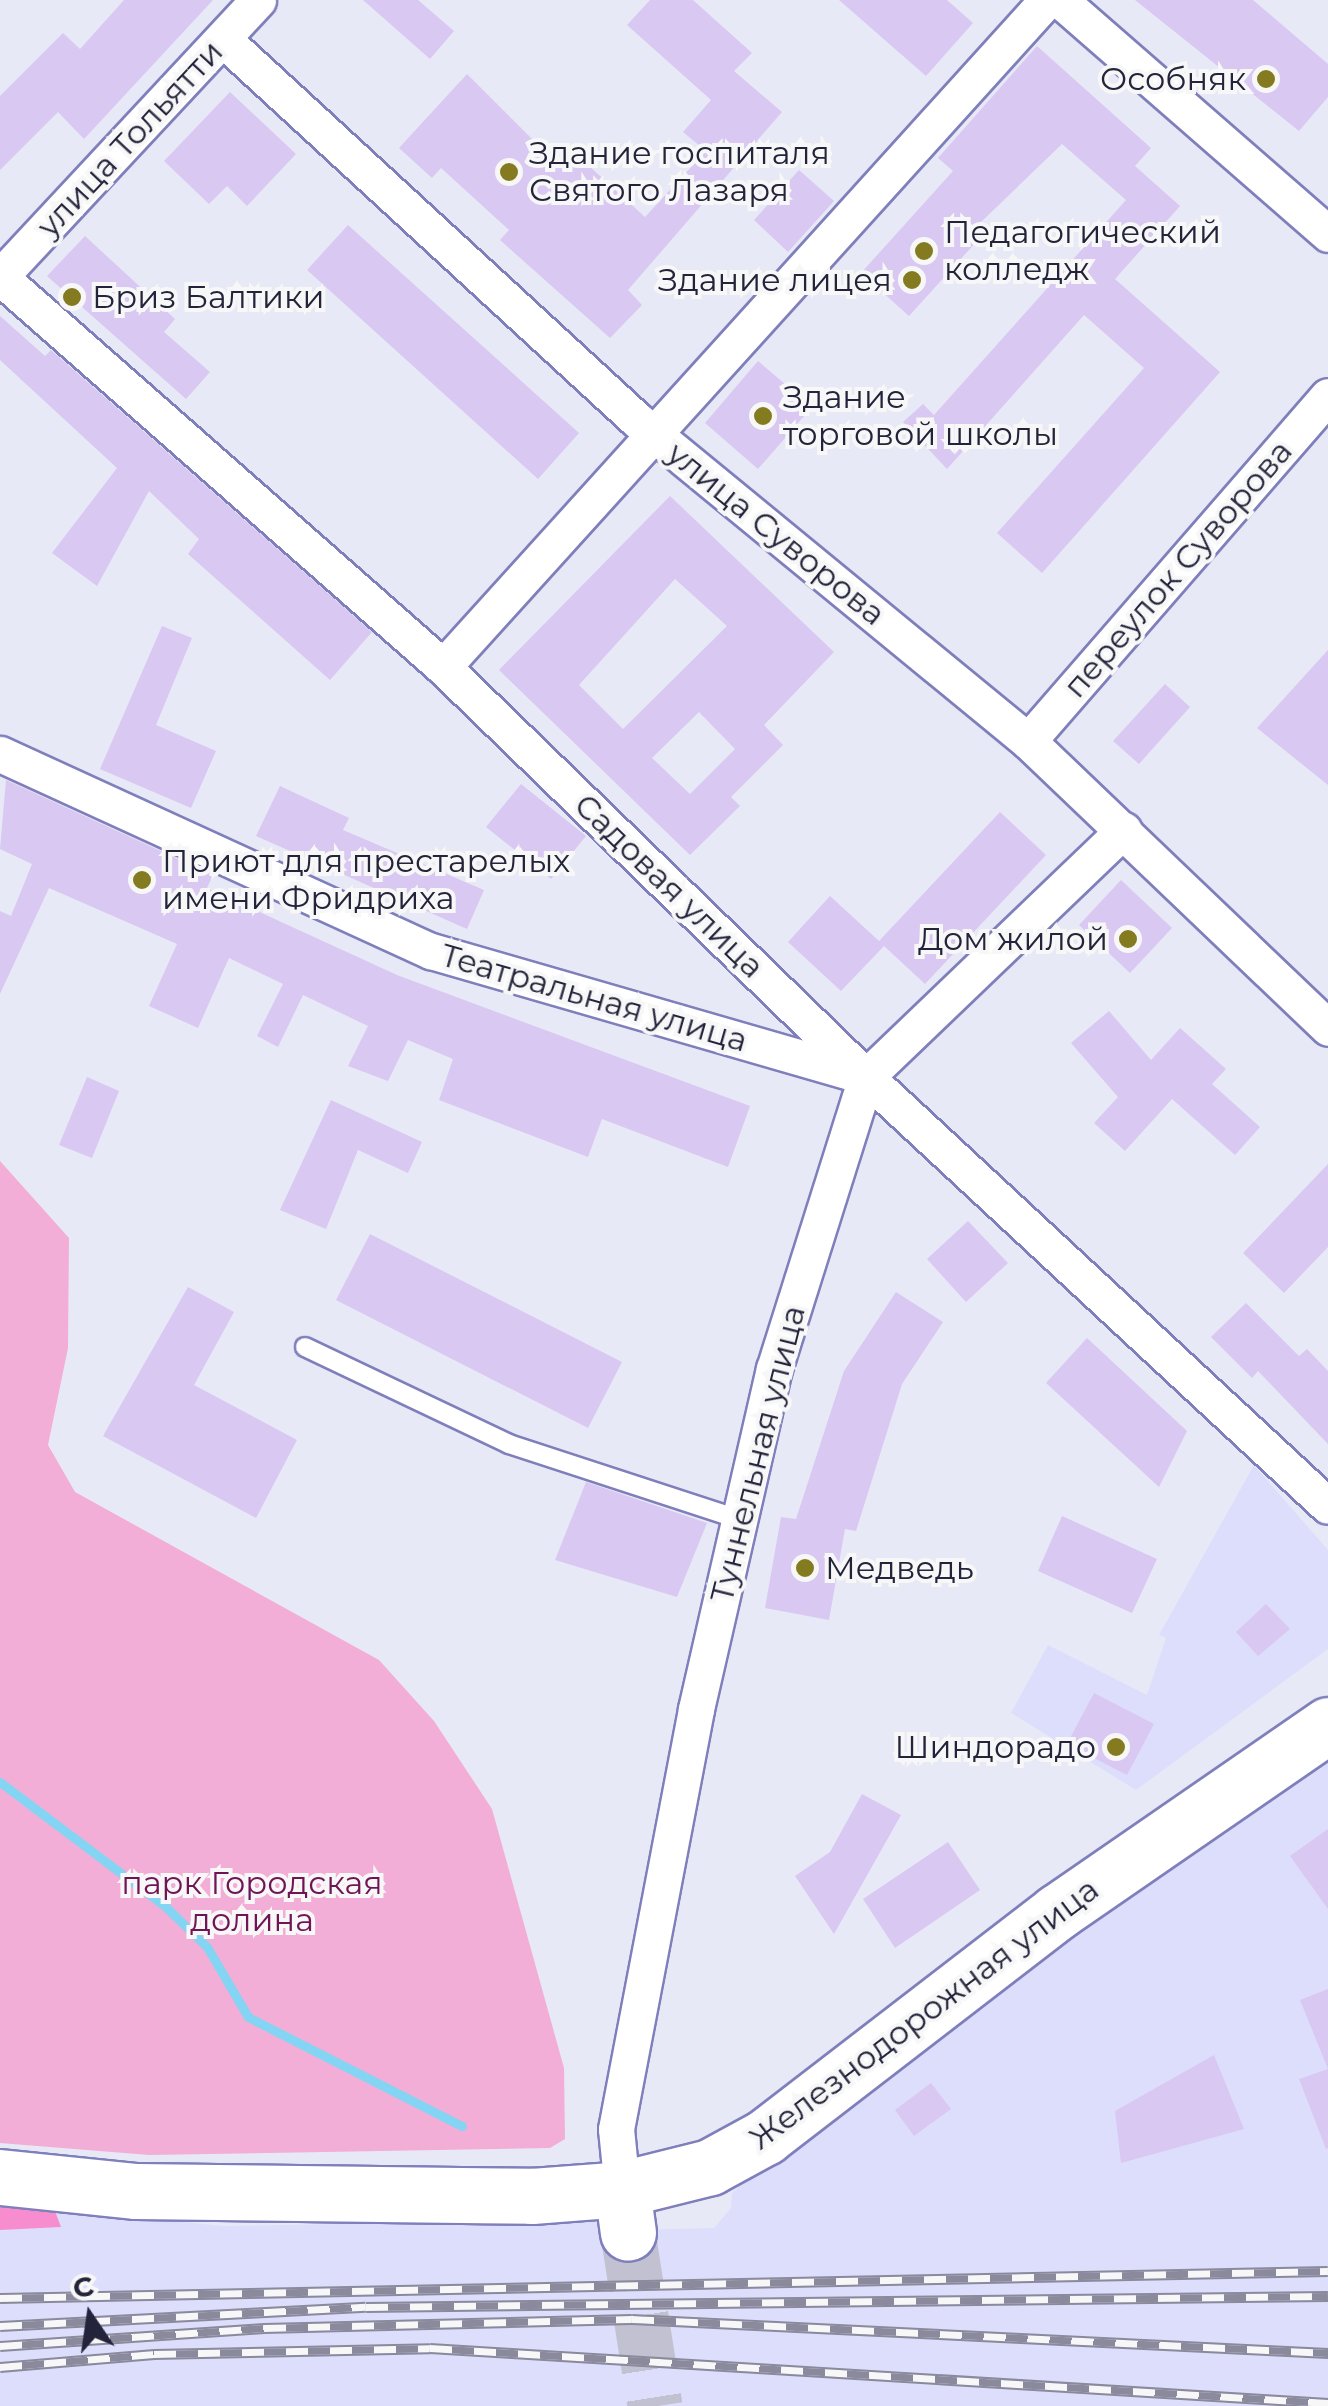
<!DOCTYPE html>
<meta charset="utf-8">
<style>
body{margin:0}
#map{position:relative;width:1328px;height:2406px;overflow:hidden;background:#e8e9f6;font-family:Montserrat,sans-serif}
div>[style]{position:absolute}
.built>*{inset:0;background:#dddefc}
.green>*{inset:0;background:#f2aed6}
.forest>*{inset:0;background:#f78dce}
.stream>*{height:9px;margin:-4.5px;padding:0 4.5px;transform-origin:4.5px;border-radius:4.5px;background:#83d5f3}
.building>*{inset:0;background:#d9c8f2}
.primary-tunnel>*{height:55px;margin-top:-27.5px;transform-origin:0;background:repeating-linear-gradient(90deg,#c1c1d1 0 55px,transparent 0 83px)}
.roads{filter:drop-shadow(2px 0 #7f7fbb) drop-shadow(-2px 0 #7f7fbb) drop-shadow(0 2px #7f7fbb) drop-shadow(0 -2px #7f7fbb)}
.lane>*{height:18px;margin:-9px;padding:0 9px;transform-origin:9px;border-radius:9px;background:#fff}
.street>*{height:35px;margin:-17.5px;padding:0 17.5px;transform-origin:17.5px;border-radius:17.5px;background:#fff}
.primary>*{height:55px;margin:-27.5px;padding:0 27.5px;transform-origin:27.5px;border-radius:27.5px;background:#fff}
.highway>*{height:55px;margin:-27.5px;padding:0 27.5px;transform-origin:27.5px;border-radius:27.5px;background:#fff}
.rail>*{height:11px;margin-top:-5.5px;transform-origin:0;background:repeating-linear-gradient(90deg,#f7f7f7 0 22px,#8a8a9c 0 44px);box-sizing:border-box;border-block:2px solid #8a8a9c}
.dots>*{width:28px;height:28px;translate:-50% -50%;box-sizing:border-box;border:5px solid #f7f7f7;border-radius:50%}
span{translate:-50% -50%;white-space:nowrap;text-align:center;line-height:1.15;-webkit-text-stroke:8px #f7f7f7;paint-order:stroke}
.poi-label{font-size:32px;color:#23233b}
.right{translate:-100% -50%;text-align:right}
.left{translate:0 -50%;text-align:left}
.street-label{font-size:32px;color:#23233b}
.park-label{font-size:32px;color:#711456}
.north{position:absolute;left:40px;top:2266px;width:100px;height:100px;-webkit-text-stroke:8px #f7f7f7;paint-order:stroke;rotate:347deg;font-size:28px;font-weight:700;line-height:40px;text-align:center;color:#23233b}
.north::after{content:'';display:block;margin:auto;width:35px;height:45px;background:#23233b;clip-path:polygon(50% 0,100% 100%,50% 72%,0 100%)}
</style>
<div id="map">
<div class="built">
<div style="clip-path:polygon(1254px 1465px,1328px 1550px,1328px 1649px,1136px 1790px,1011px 1713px,1048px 1645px,1147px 1695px,1166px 1638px,1159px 1635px)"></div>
<div style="clip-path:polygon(1328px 1755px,1328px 2406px,0 2406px,0 2204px,223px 2226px,466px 2222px,602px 2208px,627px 2230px,714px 2228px,731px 2208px,732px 2193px,802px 2128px)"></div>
</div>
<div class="green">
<div style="clip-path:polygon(0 1161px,69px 1238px,68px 1348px,48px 1445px,75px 1492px,379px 1660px,434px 1721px,492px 1809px,564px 2068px,565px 2139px,550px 2148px,149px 2155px,0 2143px)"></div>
</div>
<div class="forest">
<div style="clip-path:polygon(0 2189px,52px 2203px,61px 2227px,0 2230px)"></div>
</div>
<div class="stream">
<div style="left:0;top:1782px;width:209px;rotate:37deg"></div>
<div style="left:167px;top:1908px;width:56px;rotate:44.3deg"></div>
<div style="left:207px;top:1947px;width:81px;rotate:59.6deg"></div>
<div style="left:248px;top:2017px;width:240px;rotate:27deg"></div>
</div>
<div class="building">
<div style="clip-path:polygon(124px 0,213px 0,84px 139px,58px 112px,0 170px,0 96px,63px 33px,80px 49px)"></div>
<div style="clip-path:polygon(363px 0,418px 0,454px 31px,430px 59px)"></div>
<div style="clip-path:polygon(650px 0,693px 0,752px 53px,734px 71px,782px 112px,628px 290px,642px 305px,610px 338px,500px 240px,509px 230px,441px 168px,432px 178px,399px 148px,467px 74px,563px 170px,577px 155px,645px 217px,706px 151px,683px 132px,711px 100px,627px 25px)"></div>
<div style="clip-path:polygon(839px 0,947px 0,973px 23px,926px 76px)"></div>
<div style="clip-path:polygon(1135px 0,1253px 0,1328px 64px,1328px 97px,1299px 131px)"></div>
<div style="clip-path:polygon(1037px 46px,1151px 148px,1135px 166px,1180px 206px,1115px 279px,1220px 372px,1042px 573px,997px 533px,1144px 368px,1084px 315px,947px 469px,903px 422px,923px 404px,934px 415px,1126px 200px,1062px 144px,980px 223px,987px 230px,909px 316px,861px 273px,953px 171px,938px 158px)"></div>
<div style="clip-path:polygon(230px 92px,296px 154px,247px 206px,227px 186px,209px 204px,164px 161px)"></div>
<div style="clip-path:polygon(799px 170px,834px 201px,788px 252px,754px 220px)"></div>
<div style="clip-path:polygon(348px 225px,579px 433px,538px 479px,307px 270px)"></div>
<div style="clip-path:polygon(85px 236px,175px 319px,164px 332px,210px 372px,186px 399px,47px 276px)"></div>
<div style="clip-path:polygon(0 316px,45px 356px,51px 350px,372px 632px,330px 680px,188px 554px,199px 539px,149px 491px,97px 586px,52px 553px,117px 468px,0 360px)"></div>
<div style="clip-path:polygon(758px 361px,812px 407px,758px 469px,705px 423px)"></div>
<div style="clip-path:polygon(evenodd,670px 496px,834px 652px,764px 725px,783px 745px,731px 797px,740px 806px,690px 855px,499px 670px,670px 496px,675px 579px,727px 626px,623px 729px,579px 685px,675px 579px,670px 496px,699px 712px,735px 749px,690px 794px,652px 758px,699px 712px)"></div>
<div style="clip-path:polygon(162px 626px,192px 638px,156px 725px,216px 751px,191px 808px,100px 769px)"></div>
<div style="clip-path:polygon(1328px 650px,1328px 785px,1257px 728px)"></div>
<div style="clip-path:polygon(1165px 684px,1190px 707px,1139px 764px,1113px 741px)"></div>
<div style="clip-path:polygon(6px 780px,213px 875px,207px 888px,397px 975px,750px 1106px,728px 1167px,602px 1119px,588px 1157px,439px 1100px,453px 1059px,408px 1040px,388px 1081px,348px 1066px,368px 1026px,303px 995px,278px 1047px,257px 1036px,283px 984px,229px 958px,198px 1028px,149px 1006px,177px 944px,49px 888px,0 994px,0 911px,11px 916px,32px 864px,0 849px)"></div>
<div style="clip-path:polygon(521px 784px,586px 836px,551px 879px,486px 827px)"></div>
<div style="clip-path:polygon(280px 786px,349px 818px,343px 830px,484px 890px,467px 929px,256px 836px)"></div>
<div style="clip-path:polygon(1000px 812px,1046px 855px,925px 984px,884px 946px,841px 991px,788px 942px,830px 896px,879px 941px)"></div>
<div style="clip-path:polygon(1121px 880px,1172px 928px,1130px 973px,1079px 925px)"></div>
<div style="clip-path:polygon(1109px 1011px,1151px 1060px,1180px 1028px,1226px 1069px,1212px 1084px,1260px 1127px,1235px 1155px,1172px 1099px,1125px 1151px,1094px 1123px,1118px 1097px,1071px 1043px)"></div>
<div style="clip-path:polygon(87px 1077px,119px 1091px,92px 1158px,59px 1145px)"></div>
<div style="clip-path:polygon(331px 1100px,422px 1142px,408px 1173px,358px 1150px,326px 1229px,280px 1210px)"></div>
<div style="clip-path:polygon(1328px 1164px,1328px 1247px,1284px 1293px,1243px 1253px)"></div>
<div style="clip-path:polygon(968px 1221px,1008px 1263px,966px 1302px,927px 1259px)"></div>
<div style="clip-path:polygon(370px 1234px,622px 1362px,588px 1428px,336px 1300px)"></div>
<div style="clip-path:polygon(188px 1287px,234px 1312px,194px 1385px,297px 1440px,256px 1518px,103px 1436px)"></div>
<div style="clip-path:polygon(896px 1292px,943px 1322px,902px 1384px,856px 1531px,845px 1529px,829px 1620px,765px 1608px,781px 1517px,796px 1519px,844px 1371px)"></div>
<div style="clip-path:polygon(1246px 1303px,1299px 1356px,1307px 1349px,1328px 1371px,1328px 1444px,1258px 1371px,1252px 1378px,1211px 1337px)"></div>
<div style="clip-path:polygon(1087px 1338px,1187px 1431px,1159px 1487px,1046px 1383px)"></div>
<div style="clip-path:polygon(586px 1482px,707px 1523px,677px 1597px,555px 1560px)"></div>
<div style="clip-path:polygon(1062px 1516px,1157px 1559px,1132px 1613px,1038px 1571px)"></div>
<div style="clip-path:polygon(1266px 1604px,1290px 1629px,1258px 1656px,1236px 1632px)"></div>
<div style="clip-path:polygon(1094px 1693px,1154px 1724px,1127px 1775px,1067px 1744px)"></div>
<div style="clip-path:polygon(862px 1794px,901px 1815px,834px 1934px,795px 1876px,830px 1852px)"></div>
<div style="clip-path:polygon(1328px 1829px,1328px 1909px,1290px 1856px)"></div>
<div style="clip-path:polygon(948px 1842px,980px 1890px,895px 1948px,863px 1899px)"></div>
<div style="clip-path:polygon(1328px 1989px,1328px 2148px,1326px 2149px,1299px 2079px,1328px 2069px,1300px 2000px)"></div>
<div style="clip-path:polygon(1214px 2055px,1244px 2129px,1121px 2163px,1115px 2111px)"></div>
<div style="clip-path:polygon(931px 2083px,951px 2109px,914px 2136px,895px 2110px)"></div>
</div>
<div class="primary-tunnel">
<div style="left:628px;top:2233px;width:175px;rotate:81.1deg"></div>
</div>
<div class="roads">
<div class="lane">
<div style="left:305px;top:1347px;width:226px;rotate:25.4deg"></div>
<div style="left:509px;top:1444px;width:242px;rotate:18.1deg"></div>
</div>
<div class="street">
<div style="left:258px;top:0;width:379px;rotate:133deg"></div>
<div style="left:0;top:277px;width:590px;rotate:41.36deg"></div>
<div style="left:443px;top:667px;width:589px;rotate:44.11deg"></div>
<div style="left:866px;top:1077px;width:630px;rotate:42.88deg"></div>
<div style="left:1060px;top:0;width:356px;rotate:41.1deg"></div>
<div style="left:224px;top:40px;width:561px;rotate:42.62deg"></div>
<div style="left:637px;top:420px;width:506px;rotate:39.39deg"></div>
<div style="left:1028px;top:741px;width:415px;rotate:43.7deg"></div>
<div style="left:443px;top:667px;width:900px;rotate:-47.84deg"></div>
<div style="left:1028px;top:741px;width:457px;rotate:-49deg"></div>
<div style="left:0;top:754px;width:474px;rotate:24.6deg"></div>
<div style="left:431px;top:951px;width:447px;rotate:16.1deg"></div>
<div style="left:622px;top:2189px;width:60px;rotate:-95.7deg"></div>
<div style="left:616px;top:2129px;width:428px;rotate:-79.2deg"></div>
<div style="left:696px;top:1709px;width:349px;rotate:-77.1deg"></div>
<div style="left:774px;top:1369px;width:306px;rotate:-72.5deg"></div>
<div style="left:866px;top:1077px;width:357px;rotate:-43.8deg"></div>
</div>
<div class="primary">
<div style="left:622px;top:2189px;width:44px;rotate:82.2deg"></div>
</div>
<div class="highway">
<div style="left:0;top:2177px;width:137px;rotate:5.9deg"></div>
<div style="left:136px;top:2191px;width:396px;rotate:0.7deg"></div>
<div style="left:532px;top:2196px;width:90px;rotate:-4.4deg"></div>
<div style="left:622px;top:2189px;width:91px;rotate:-14deg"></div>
<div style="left:710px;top:2167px;width:63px;rotate:-28.6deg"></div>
<div style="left:765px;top:2137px;width:369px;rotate:-37.6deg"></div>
<div style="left:1057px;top:1912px;width:329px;rotate:-34.6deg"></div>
</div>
</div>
<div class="rail">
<div style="left:0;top:2298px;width:1328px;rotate:-1.16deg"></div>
<div style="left:0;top:2326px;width:366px;rotate:-3deg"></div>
<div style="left:366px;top:2307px;width:962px;rotate:-0.66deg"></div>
<div style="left:0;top:2346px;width:265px;rotate:-3.9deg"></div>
<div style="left:264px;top:2328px;width:368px;rotate:-1.4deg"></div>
<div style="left:632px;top:2319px;width:697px;rotate:2.8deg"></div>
<div style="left:0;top:2367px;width:155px;rotate:-4.8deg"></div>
<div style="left:154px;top:2354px;width:276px;rotate:-1.2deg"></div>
<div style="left:430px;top:2348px;width:900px;rotate:3.5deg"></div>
</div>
<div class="dots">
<div style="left:1266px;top:79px;background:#847a20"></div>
<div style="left:509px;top:172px;background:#847a20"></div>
<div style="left:924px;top:251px;background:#847a20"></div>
<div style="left:912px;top:280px;background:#847a20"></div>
<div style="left:72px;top:297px;background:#847a20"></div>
<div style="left:763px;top:416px;background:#847a20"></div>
<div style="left:142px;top:880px;background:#847a20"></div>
<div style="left:1128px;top:939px;background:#847a20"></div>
<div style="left:805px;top:1568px;background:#847a20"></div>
<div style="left:1116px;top:1747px;background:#847a20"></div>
</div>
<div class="poi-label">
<span class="right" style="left:1246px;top:79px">Особняк</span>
<span class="left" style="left:529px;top:172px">Здание госпиталя<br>Святого Лазаря</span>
<span class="left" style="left:944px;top:251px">Педагогический<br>колледж</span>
<span class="right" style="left:892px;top:280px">Здание лицея</span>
<span class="left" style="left:92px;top:297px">Бриз Балтики</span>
<span class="left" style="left:783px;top:416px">Здание<br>торговой школы</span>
<span class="left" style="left:162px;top:880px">Приют для престарелых<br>имени Фридриха</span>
<span class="right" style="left:1108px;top:939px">Дом жилой</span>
<span class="left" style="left:825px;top:1568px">Медведь</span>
<span class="right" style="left:1096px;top:1747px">Шиндорадо</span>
</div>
<div class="street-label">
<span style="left:130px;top:139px;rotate:-47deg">улица Тольятти</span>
<span style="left:776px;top:534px;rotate:39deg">улица Суворова</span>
<span style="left:1178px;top:569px;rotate:-49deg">переулок Суворова</span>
<span style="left:669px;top:886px;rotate:44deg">Садовая улица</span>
<span style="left:594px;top:998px;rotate:16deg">Театральная улица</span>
<span style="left:758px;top:1454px;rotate:-76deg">Туннельная улица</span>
<span style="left:924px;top:2014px;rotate:-37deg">Железнодорожная улица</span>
</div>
<div class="park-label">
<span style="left:252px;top:1902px">парк Городская<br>долина</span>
</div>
<div class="north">С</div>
</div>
